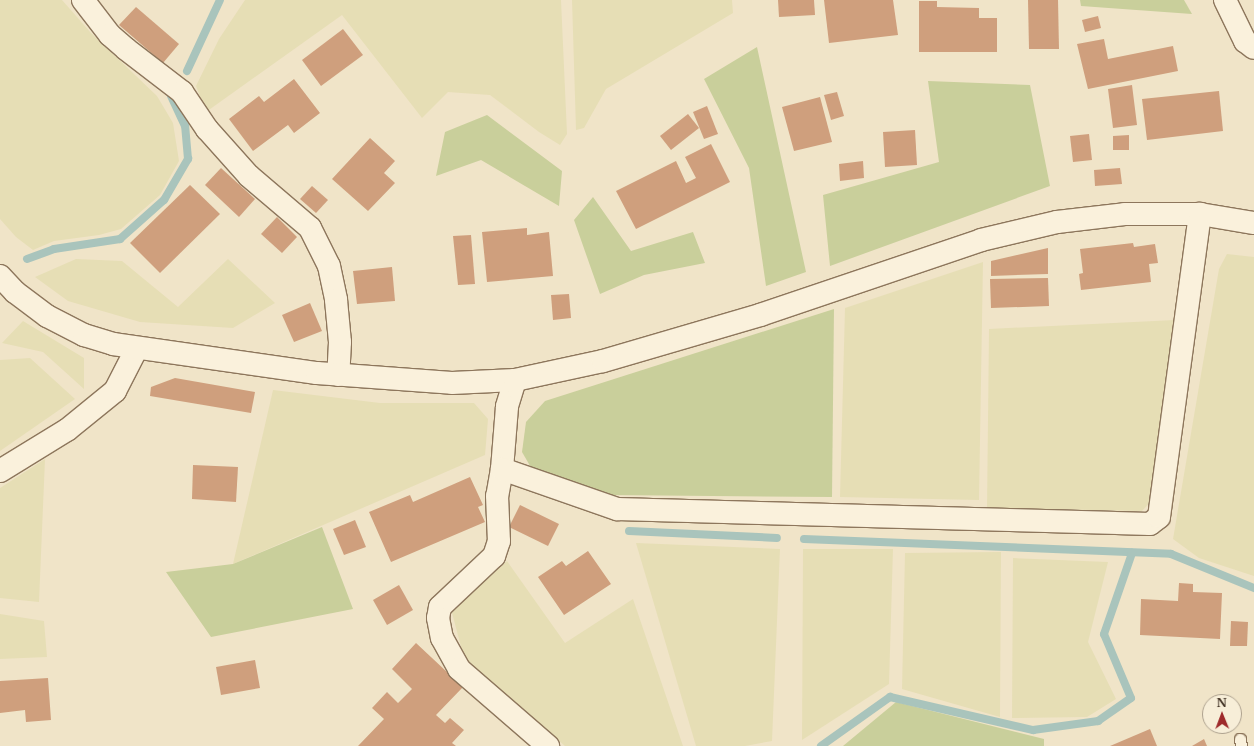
<!DOCTYPE html>
<style>
body{margin:0}
#map{position:relative;width:1254px;height:746px;overflow:hidden;background:#f0e4c8;font-family:"Libre Baskerville",serif}
div>[style]{position:absolute}
.farmland>*{inset:0;background:#e6deb5}
.green>*{inset:0;background:#c9cf9b}
.stream>*{height:8px;margin:-4px;padding:0 4px;transform-origin:4px;border-radius:4px;background:#a9c4bc}
.building>*{inset:0;background:#cf9f7d}
.roads{filter:drop-shadow(1px 0 #8d765c) drop-shadow(-1px 0 #8d765c) drop-shadow(0 1px #8d765c) drop-shadow(0 -1px #8d765c)}
.lane>*{height:11px;margin:-5.5px;padding:0 5.5px;transform-origin:5.5px;border-radius:5.5px;background:#faf1dc}
.street>*{height:22px;margin:-11px;padding:0 11px;transform-origin:11px;border-radius:11px;background:#faf1dc}
.secondary>*{height:22px;margin:-11px;padding:0 11px;transform-origin:11px;border-radius:11px;background:#faf1dc}
span{translate:-50% -50%;white-space:nowrap;text-align:center;line-height:1.15;-webkit-text-stroke:3px #f7eed8;paint-order:stroke}
.north{position:absolute;left:1202px;top:694px;width:40px;height:40px;box-sizing:border-box;background:#f7eed8;border:1px solid #ada18e;border-radius:50%;rotate:359deg;font-size:11px;font-weight:700;line-height:16px;text-align:center;color:#3d2e20}
.north::after{content:'';display:block;margin:auto;width:14px;height:18px;background:#9e2a2b;clip-path:polygon(50% 0,100% 100%,50% 72%,0 100%)}
</style>
<div id="map">
<div class="farmland">
<div style="clip-path:polygon(0 0,62px 0,91px 33px,157px 96px,173px 123px,179px 161px,160px 195px,121px 229px,99px 235px,54px 241px,33px 250px,16px 237px,0 219px)"></div>
<div style="clip-path:polygon(245px 0,561px 0,567px 134px,560px 145px,539px 132px,490px 95px,448px 92px,422px 118px,342px 15px,206px 112px,196px 86px,219px 39px)"></div>
<div style="clip-path:polygon(572px 0,732px 0,733px 13px,606px 89px,584px 128px,576px 130px)"></div>
<div style="clip-path:polygon(1227px 254px,1254px 257px,1254px 576px,1199px 558px,1173px 539px,1219px 269px)"></div>
<div style="clip-path:polygon(76px 259px,122px 261px,178px 307px,228px 259px,275px 303px,233px 328px,140px 322px,68px 301px,35px 277px)"></div>
<div style="clip-path:polygon(983px 262px,979px 500px,840px 497px,845px 308px)"></div>
<div style="clip-path:polygon(1175px 320px,1152px 500px,1142px 511px,987px 508px,989px 329px)"></div>
<div style="clip-path:polygon(23px 321px,84px 358px,84px 389px,43px 352px,2px 343px)"></div>
<div style="clip-path:polygon(30px 358px,75px 399px,0 451px,0 360px)"></div>
<div style="clip-path:polygon(273px 390px,380px 403px,474px 403px,488px 419px,485px 455px,233px 564px)"></div>
<div style="clip-path:polygon(45px 459px,39px 602px,0 598px,0 488px)"></div>
<div style="clip-path:polygon(636px 543px,780px 549px,772px 741px,745px 746px,696px 746px)"></div>
<div style="clip-path:polygon(803px 549px,893px 549px,889px 684px,802px 740px)"></div>
<div style="clip-path:polygon(1001px 552px,1000px 717px,902px 689px,905px 553px)"></div>
<div style="clip-path:polygon(1013px 558px,1108px 562px,1088px 642px,1116px 699px,1087px 717px,1012px 718px)"></div>
<div style="clip-path:polygon(507px 561px,565px 643px,633px 599px,683px 746px,565px 746px,464px 658px,451px 609px)"></div>
<div style="clip-path:polygon(0 614px,44px 621px,47px 657px,0 659px)"></div>
</div>
<div class="green">
<div style="clip-path:polygon(1080px 0,1184px 0,1192px 14px,1081px 6px)"></div>
<div style="clip-path:polygon(757px 47px,806px 272px,766px 286px,749px 168px,704px 79px)"></div>
<div style="clip-path:polygon(928px 81px,1030px 85px,1050px 186px,830px 266px,823px 195px,939px 162px)"></div>
<div style="clip-path:polygon(487px 115px,562px 171px,559px 206px,481px 160px,436px 176px,445px 132px)"></div>
<div style="clip-path:polygon(593px 197px,631px 251px,693px 232px,705px 263px,644px 275px,600px 294px,574px 220px)"></div>
<div style="clip-path:polygon(834px 309px,832px 497px,607px 495px,533px 471px,522px 452px,526px 422px,545px 401px)"></div>
<div style="clip-path:polygon(322px 527px,353px 609px,211px 637px,166px 572px,233px 564px)"></div>
<div style="clip-path:polygon(896px 702px,1044px 739px,1044px 746px,843px 746px)"></div>
</div>
<div class="stream">
<div style="left:187px;top:71px;width:78px;rotate:-65.1deg"></div>
<div style="left:27px;top:259px;width:29px;rotate:-20deg"></div>
<div style="left:54px;top:249px;width:67px;rotate:-8.6deg"></div>
<div style="left:120px;top:239px;width:59px;rotate:-41.6deg"></div>
<div style="left:164px;top:200px;width:48px;rotate:-59.7deg"></div>
<div style="left:188px;top:159px;width:33px;rotate:-95deg"></div>
<div style="left:185px;top:126px;width:33px;rotate:-115deg"></div>
<div style="left:629px;top:531px;width:148px;rotate:2.7deg"></div>
<div style="left:804px;top:539px;width:367px;rotate:2.3deg"></div>
<div style="left:1171px;top:554px;width:90px;rotate:22.3deg"></div>
<div style="left:821px;top:746px;width:85px;rotate:-35.4deg"></div>
<div style="left:890px;top:697px;width:147px;rotate:13deg"></div>
<div style="left:1033px;top:730px;width:66px;rotate:-7.9deg"></div>
<div style="left:1098px;top:721px;width:40px;rotate:-34.9deg"></div>
<div style="left:1131px;top:698px;width:69px;rotate:-112.9deg"></div>
<div style="left:1104px;top:634px;width:86px;rotate:-70.9deg"></div>
</div>
<div class="building">
<div style="clip-path:polygon(778px 0,814px 0,815px 15px,779px 17px)"></div>
<div style="clip-path:polygon(824px 0,893px 0,898px 35px,829px 43px)"></div>
<div style="clip-path:polygon(1028px 0,1058px 0,1059px 49px,1029px 49px)"></div>
<div style="clip-path:polygon(919px 1px,937px 1px,937px 7px,979px 8px,979px 18px,997px 18px,997px 52px,919px 52px)"></div>
<div style="clip-path:polygon(136px 7px,179px 44px,163px 63px,119px 25px)"></div>
<div style="clip-path:polygon(1098px 16px,1101px 28px,1085px 32px,1082px 20px)"></div>
<div style="clip-path:polygon(343px 29px,363px 55px,321px 86px,302px 60px)"></div>
<div style="clip-path:polygon(1104px 39px,1108px 59px,1173px 46px,1178px 71px,1088px 89px,1077px 44px)"></div>
<div style="clip-path:polygon(294px 79px,320px 113px,294px 133px,288px 125px,253px 151px,229px 119px,259px 96px,264px 102px)"></div>
<div style="clip-path:polygon(1132px 85px,1137px 125px,1113px 128px,1108px 89px)"></div>
<div style="clip-path:polygon(1219px 91px,1223px 131px,1147px 140px,1142px 99px)"></div>
<div style="clip-path:polygon(837px 92px,844px 116px,831px 120px,824px 95px)"></div>
<div style="clip-path:polygon(820px 97px,832px 142px,794px 151px,782px 107px)"></div>
<div style="clip-path:polygon(707px 106px,718px 134px,704px 139px,693px 112px)"></div>
<div style="clip-path:polygon(688px 114px,699px 128px,671px 150px,660px 136px)"></div>
<div style="clip-path:polygon(915px 130px,917px 165px,885px 167px,883px 132px)"></div>
<div style="clip-path:polygon(1089px 134px,1092px 160px,1073px 162px,1070px 136px)"></div>
<div style="clip-path:polygon(1129px 135px,1129px 150px,1113px 150px,1113px 136px)"></div>
<div style="clip-path:polygon(370px 138px,395px 161px,384px 173px,395px 183px,368px 211px,332px 179px)"></div>
<div style="clip-path:polygon(711px 144px,730px 182px,636px 229px,616px 191px,676px 161px,686px 183px,696px 178px,685px 157px)"></div>
<div style="clip-path:polygon(863px 161px,864px 178px,840px 181px,839px 164px)"></div>
<div style="clip-path:polygon(221px 168px,255px 199px,239px 217px,205px 185px)"></div>
<div style="clip-path:polygon(1120px 168px,1122px 184px,1095px 186px,1094px 170px)"></div>
<div style="clip-path:polygon(190px 185px,220px 214px,160px 273px,130px 243px)"></div>
<div style="clip-path:polygon(312px 186px,328px 200px,316px 213px,300px 199px)"></div>
<div style="clip-path:polygon(277px 217px,297px 237px,282px 253px,261px 234px)"></div>
<div style="clip-path:polygon(527px 228px,527px 235px,549px 232px,553px 276px,487px 282px,482px 232px)"></div>
<div style="clip-path:polygon(471px 235px,475px 284px,458px 285px,453px 236px)"></div>
<div style="clip-path:polygon(1133px 243px,1134px 247px,1155px 244px,1158px 263px,1149px 264px,1151px 282px,1081px 290px,1079px 274px,1083px 273px,1080px 249px)"></div>
<div style="clip-path:polygon(1048px 248px,1048px 274px,991px 276px,991px 261px)"></div>
<div style="clip-path:polygon(392px 267px,395px 301px,357px 304px,353px 271px)"></div>
<div style="clip-path:polygon(1048px 278px,1049px 306px,991px 308px,990px 279px)"></div>
<div style="clip-path:polygon(569px 294px,571px 318px,553px 320px,551px 295px)"></div>
<div style="clip-path:polygon(310px 303px,322px 331px,294px 342px,282px 315px)"></div>
<div style="clip-path:polygon(175px 378px,255px 392px,251px 413px,150px 396px,151px 387px)"></div>
<div style="clip-path:polygon(193px 465px,238px 467px,236px 502px,192px 499px)"></div>
<div style="clip-path:polygon(470px 477px,483px 505px,478px 507px,485px 522px,391px 562px,369px 512px,410px 495px,413px 502px)"></div>
<div style="clip-path:polygon(520px 505px,559px 524px,548px 546px,509px 527px)"></div>
<div style="clip-path:polygon(355px 520px,366px 547px,344px 555px,333px 529px)"></div>
<div style="clip-path:polygon(588px 551px,611px 584px,564px 615px,538px 577px,562px 561px,566px 566px)"></div>
<div style="clip-path:polygon(1179px 583px,1193px 584px,1193px 592px,1222px 593px,1220px 639px,1140px 635px,1141px 599px,1178px 601px)"></div>
<div style="clip-path:polygon(399px 585px,413px 610px,387px 625px,373px 600px)"></div>
<div style="clip-path:polygon(1231px 621px,1248px 622px,1247px 646px,1230px 646px)"></div>
<div style="clip-path:polygon(416px 643px,463px 687px,436px 715px,445px 723px,450px 718px,464px 730px,452px 743px,456px 746px,358px 746px,384px 719px,372px 708px,387px 692px,398px 703px,412px 689px,392px 669px)"></div>
<div style="clip-path:polygon(255px 660px,260px 688px,221px 695px,216px 667px)"></div>
<div style="clip-path:polygon(48px 678px,51px 720px,26px 722px,25px 710px,0 713px,0 681px)"></div>
<div style="clip-path:polygon(1150px 729px,1157px 746px,1110px 746px)"></div>
<div style="clip-path:polygon(1204px 739px,1207px 746px,1192px 746px)"></div>
</div>
<div class="roads">
<div class="lane">
<div style="left:1240px;top:739px;width:7px;rotate:82deg"></div>
</div>
<div class="street">
<div style="left:83px;top:0;width:44px;rotate:52.4deg"></div>
<div style="left:110px;top:35px;width:21px;rotate:41deg"></div>
<div style="left:126px;top:49px;width:71px;rotate:37.5deg"></div>
<div style="left:182px;top:92px;width:45px;rotate:56deg"></div>
<div style="left:207px;top:129px;width:63px;rotate:48.2deg"></div>
<div style="left:249px;top:176px;width:80px;rotate:40.4deg"></div>
<div style="left:310px;top:228px;width:42px;rotate:63.4deg"></div>
<div style="left:329px;top:266px;width:35px;rotate:78deg"></div>
<div style="left:336px;top:300px;width:42px;rotate:84.6deg"></div>
<div style="left:340px;top:342px;width:33px;rotate:93deg"></div>
<div style="left:1225px;top:0;width:46px;rotate:64deg"></div>
<div style="left:1245px;top:41px;width:11px;rotate:38deg"></div>
<div style="left:515px;top:380px;width:28px;rotate:107deg"></div>
<div style="left:507px;top:407px;width:62px;rotate:94.6deg"></div>
<div style="left:502px;top:469px;width:27px;rotate:100deg"></div>
<div style="left:497px;top:496px;width:45px;rotate:87.5deg"></div>
<div style="left:499px;top:541px;width:16px;rotate:108deg"></div>
<div style="left:494px;top:556px;width:74px;rotate:136.6deg"></div>
<div style="left:440px;top:607px;width:11px;rotate:100deg"></div>
<div style="left:438px;top:618px;width:20px;rotate:79deg"></div>
<div style="left:442px;top:638px;width:35px;rotate:61deg"></div>
<div style="left:459px;top:669px;width:118px;rotate:40.9deg"></div>
<div style="left:502px;top:469px;width:122px;rotate:19.2deg"></div>
<div style="left:617px;top:509px;width:533px;rotate:1.61deg"></div>
<div style="left:1150px;top:524px;width:11px;rotate:-38deg"></div>
<div style="left:1159px;top:517px;width:306px;rotate:-82.3deg"></div>
<div style="left:0;top:471px;width:79px;rotate:-31.5deg"></div>
<div style="left:67px;top:430px;width:62px;rotate:-39.1deg"></div>
<div style="left:115px;top:391px;width:48px;rotate:-62.9deg"></div>
</div>
<div class="secondary">
<div style="left:0;top:276px;width:22px;rotate:47deg"></div>
<div style="left:15px;top:292px;width:40px;rotate:37deg"></div>
<div style="left:47px;top:316px;width:42px;rotate:27.2deg"></div>
<div style="left:84px;top:335px;width:30px;rotate:17deg"></div>
<div style="left:113px;top:344px;width:206px;rotate:8.1deg"></div>
<div style="left:317px;top:373px;width:135px;rotate:4.2deg"></div>
<div style="left:452px;top:383px;width:63px;rotate:-2.7deg"></div>
<div style="left:515px;top:380px;width:90px;rotate:-12.2deg"></div>
<div style="left:603px;top:361px;width:164px;rotate:-16.3deg"></div>
<div style="left:760px;top:315px;width:233px;rotate:-18.7deg"></div>
<div style="left:981px;top:240px;width:78px;rotate:-13.3deg"></div>
<div style="left:1057px;top:222px;width:68px;rotate:-6.7deg"></div>
<div style="left:1125px;top:214px;width:75px"></div>
<div style="left:1200px;top:214px;width:55px;rotate:9.5deg"></div>
</div>
</div>
<div class="north">N</div>
</div>
